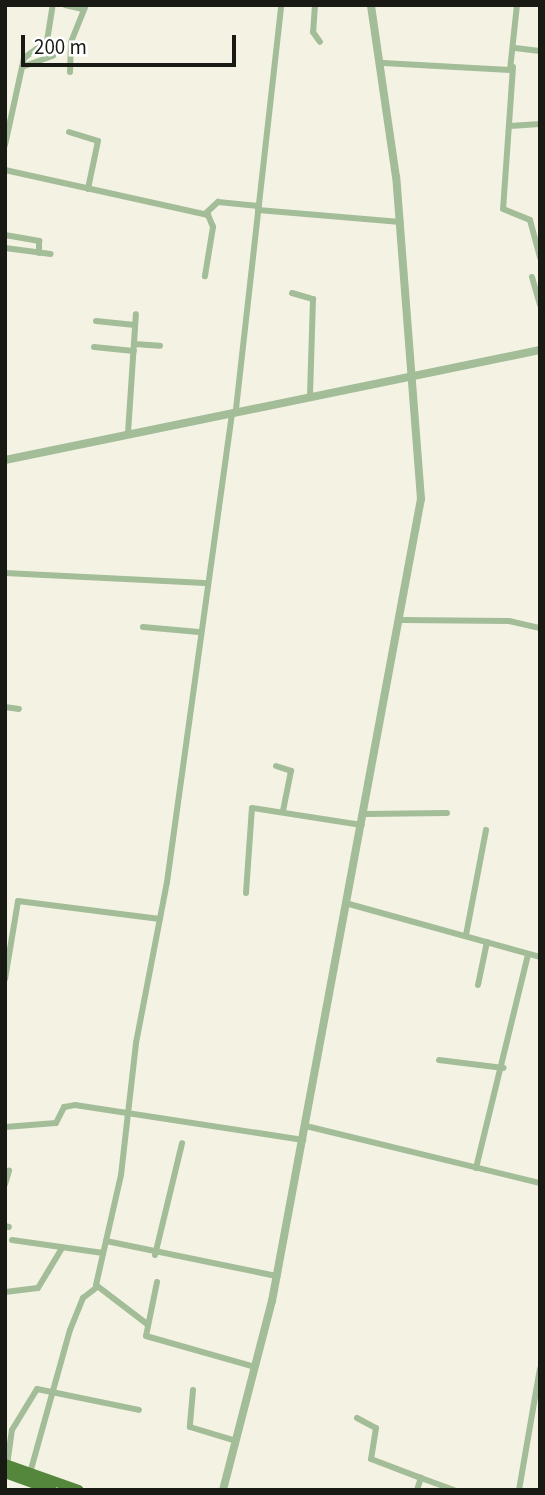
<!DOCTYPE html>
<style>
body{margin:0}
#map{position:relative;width:545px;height:1495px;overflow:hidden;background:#f4f3e3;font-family:"Source Sans 3",sans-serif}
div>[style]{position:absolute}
.minor>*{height:6px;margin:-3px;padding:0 3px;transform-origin:3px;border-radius:3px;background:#a3bd99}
.tertiary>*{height:8px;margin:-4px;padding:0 4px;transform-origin:4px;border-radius:4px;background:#a3bd99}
.trunk>*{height:10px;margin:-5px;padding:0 5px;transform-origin:5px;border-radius:5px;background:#54863c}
span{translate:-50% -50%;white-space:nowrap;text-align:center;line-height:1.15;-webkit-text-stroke:6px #fff;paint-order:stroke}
.frame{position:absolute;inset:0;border:7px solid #1a1a14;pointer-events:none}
.scale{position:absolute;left:21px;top:35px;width:215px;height:32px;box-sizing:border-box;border:4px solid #1a1a14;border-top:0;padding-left:9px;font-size:21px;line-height:24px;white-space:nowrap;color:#1a1a14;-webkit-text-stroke:5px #fff;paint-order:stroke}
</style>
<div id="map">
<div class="minor">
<div style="left:65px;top:5px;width:17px;rotate:13deg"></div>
<div style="left:315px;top:5px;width:27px;rotate:94deg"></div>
<div style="left:313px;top:32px;width:12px;rotate:55deg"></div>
<div style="left:515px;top:48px;width:25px;rotate:7deg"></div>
<div style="left:383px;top:63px;width:127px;rotate:3.2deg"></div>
<div style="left:510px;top:70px;width:65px;rotate:-83.9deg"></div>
<div style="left:22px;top:67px;width:33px;rotate:-20deg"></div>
<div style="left:513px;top:67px;width:142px;rotate:94deg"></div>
<div style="left:503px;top:209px;width:29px;rotate:22deg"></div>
<div style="left:530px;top:220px;width:39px;rotate:75deg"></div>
<div style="left:70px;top:72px;width:30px;rotate:-88deg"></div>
<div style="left:71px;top:42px;width:40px;rotate:-68deg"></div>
<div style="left:510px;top:126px;width:30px;rotate:-4deg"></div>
<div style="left:69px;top:132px;width:30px;rotate:17deg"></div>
<div style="left:98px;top:141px;width:49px;rotate:101.8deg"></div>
<div style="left:5px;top:145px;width:89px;rotate:-77.7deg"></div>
<div style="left:24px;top:58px;width:29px;rotate:-36deg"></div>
<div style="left:47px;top:41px;width:36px;rotate:-81deg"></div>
<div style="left:5px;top:170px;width:208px;rotate:12.5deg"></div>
<div style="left:208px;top:215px;width:13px;rotate:67deg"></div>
<div style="left:213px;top:227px;width:50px;rotate:99.3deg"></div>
<div style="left:258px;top:210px;width:143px;rotate:4.8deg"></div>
<div style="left:205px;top:214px;width:18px;rotate:-43deg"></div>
<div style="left:218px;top:202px;width:41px;rotate:5.6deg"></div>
<div style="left:5px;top:235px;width:35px;rotate:10deg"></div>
<div style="left:39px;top:241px;width:12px;rotate:90deg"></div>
<div style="left:5px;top:248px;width:46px;rotate:7.4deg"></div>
<div style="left:532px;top:277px;width:29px;rotate:74deg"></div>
<div style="left:292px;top:293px;width:22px;rotate:16deg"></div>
<div style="left:313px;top:299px;width:97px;rotate:91.8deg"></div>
<div style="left:96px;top:321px;width:39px;rotate:6deg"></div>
<div style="left:134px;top:344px;width:26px;rotate:4deg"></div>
<div style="left:94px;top:347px;width:40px;rotate:5.7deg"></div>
<div style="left:236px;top:409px;width:406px;rotate:-83.6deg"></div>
<div style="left:128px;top:433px;width:119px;rotate:-86.2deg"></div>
<div style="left:5px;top:573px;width:200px;rotate:2.9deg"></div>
<div style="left:402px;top:620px;width:107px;rotate:0.5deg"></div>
<div style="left:509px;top:621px;width:32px;rotate:13deg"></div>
<div style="left:143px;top:627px;width:56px;rotate:5.1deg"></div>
<div style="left:5px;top:707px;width:14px;rotate:8deg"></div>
<div style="left:276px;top:766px;width:16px;rotate:18deg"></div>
<div style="left:291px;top:771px;width:41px;rotate:101.3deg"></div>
<div style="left:366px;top:814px;width:81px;rotate:-0.7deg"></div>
<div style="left:246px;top:893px;width:85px;rotate:-86deg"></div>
<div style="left:252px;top:808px;width:111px;rotate:8.8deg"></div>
<div style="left:349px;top:904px;width:198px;rotate:15.5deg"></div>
<div style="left:466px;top:935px;width:107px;rotate:-79.2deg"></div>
<div style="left:5px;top:979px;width:79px;rotate:-80.5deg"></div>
<div style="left:18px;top:901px;width:143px;rotate:7.2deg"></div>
<div style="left:478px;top:985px;width:44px;rotate:-78.2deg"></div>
<div style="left:439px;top:1060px;width:65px;rotate:7deg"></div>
<div style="left:306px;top:1126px;width:241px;rotate:13.7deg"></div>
<div style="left:5px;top:1127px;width:51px;rotate:-4.5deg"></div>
<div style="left:56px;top:1123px;width:18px;rotate:-63deg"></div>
<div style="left:64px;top:1107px;width:11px;rotate:-10deg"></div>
<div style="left:75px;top:1105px;width:231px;rotate:8.7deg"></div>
<div style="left:476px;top:1168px;width:220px;rotate:-76.3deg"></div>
<div style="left:5px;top:1184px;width:14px;rotate:-73deg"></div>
<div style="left:5px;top:1226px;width:4px;rotate:14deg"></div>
<div style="left:12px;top:1240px;width:92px;rotate:8.1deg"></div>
<div style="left:106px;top:1241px;width:175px;rotate:11.6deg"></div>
<div style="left:155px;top:1255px;width:115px;rotate:-76.4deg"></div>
<div style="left:157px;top:1282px;width:55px;rotate:101.5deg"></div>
<div style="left:146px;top:1336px;width:113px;rotate:15.9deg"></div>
<div style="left:5px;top:1292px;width:33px;rotate:-7deg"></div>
<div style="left:38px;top:1288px;width:47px;rotate:-59deg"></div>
<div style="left:147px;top:1324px;width:64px;rotate:-142.6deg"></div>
<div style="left:96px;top:1285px;width:113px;rotate:-77.2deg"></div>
<div style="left:121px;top:1175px;width:133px;rotate:-83.5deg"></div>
<div style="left:136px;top:1043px;width:164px;rotate:-79.1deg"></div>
<div style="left:167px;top:882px;width:474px;rotate:-82.1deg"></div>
<div style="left:193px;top:1390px;width:37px;rotate:95deg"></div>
<div style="left:190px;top:1427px;width:48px;rotate:16.9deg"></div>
<div style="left:357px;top:1418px;width:21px;rotate:28deg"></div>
<div style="left:376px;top:1428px;width:31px;rotate:99deg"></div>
<div style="left:371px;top:1459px;width:53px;rotate:20.8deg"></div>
<div style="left:7px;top:1465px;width:35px;rotate:-82deg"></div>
<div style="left:12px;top:1430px;width:48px;rotate:-58.6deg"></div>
<div style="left:37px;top:1389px;width:104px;rotate:11.6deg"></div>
<div style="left:30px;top:1473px;width:148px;rotate:-74.4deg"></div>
<div style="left:70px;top:1330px;width:35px;rotate:-68deg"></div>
<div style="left:83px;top:1298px;width:16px;rotate:-38deg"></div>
<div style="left:417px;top:1490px;width:13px;rotate:-72deg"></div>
<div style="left:421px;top:1478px;width:35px;rotate:20deg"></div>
<div style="left:519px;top:1490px;width:123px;rotate:-80.2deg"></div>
</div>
<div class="tertiary">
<div style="left:5px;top:460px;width:546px;rotate:-11.62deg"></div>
<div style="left:223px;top:1490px;width:195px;rotate:-75.5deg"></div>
<div style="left:272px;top:1301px;width:816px;rotate:-79.48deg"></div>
<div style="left:421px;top:499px;width:323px;rotate:-94.4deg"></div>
<div style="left:396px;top:177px;width:174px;rotate:-98.3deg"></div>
</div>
<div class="trunk">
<div style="left:5px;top:1464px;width:78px;rotate:19.4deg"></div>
<div style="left:5px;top:1473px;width:50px;rotate:19.9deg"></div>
</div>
<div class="frame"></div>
<div class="scale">200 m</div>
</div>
